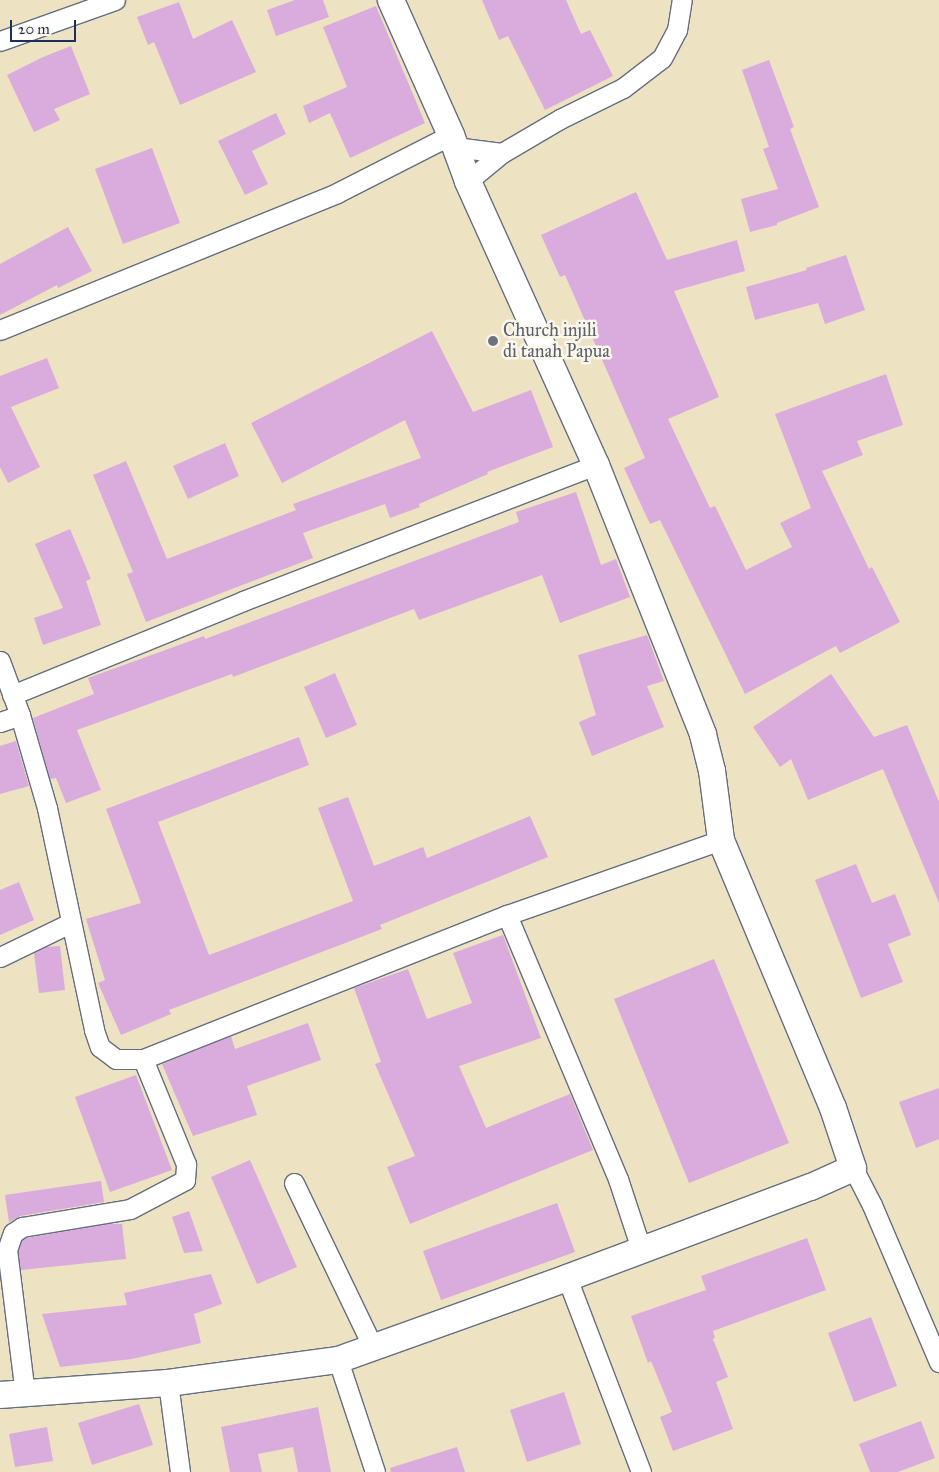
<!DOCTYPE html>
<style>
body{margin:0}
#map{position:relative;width:939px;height:1472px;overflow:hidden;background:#ede2c1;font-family:"IM FELL Great Primer",serif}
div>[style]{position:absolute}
.building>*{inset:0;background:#daacde}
.roads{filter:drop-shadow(1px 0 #646e81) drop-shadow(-1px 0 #646e81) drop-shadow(0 1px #646e81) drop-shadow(0 -1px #646e81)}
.street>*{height:19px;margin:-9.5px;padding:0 9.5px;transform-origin:9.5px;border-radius:9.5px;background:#fff}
.secondary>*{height:26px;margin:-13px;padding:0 13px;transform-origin:13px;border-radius:13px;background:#fff}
.dots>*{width:14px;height:14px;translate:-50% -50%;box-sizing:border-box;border:2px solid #fbf7ec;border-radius:50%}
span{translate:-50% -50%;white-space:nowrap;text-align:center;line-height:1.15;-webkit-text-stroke:5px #fbf7ec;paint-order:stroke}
.worship-label{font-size:18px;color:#5b616d}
.left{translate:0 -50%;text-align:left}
.scale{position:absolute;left:10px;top:20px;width:66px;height:22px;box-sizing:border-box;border:2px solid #1b2f5e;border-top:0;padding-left:6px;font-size:15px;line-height:18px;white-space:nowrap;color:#1b2f5e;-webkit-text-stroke:4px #fbf7ec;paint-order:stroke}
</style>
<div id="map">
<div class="building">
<div style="clip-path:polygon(295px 0,323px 0,329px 17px,276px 36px,267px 10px)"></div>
<div style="clip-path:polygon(482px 0,566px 0,581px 34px,590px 30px,613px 76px,545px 110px,508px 36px,499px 40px)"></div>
<div style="clip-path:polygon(179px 2px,193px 39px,232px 20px,256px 72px,180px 105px,154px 42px,148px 45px,137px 17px)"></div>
<div style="clip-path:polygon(376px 6px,425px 123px,350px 158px,330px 113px,309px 123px,303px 106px,347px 87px,323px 27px)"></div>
<div style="clip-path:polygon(71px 46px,90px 94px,54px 109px,60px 120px,34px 132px,7px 75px,43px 57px)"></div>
<div style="clip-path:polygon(769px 60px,794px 127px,790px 129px,819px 207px,777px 223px,777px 225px,750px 232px,741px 199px,778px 189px,763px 149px,769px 147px,742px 70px)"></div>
<div style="clip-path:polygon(276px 113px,286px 134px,252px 151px,268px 184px,245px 195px,218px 141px)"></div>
<div style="clip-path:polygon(152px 148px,180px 223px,123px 244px,95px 169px)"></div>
<div style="clip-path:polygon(636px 192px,667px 260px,737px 240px,745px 271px,674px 291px,719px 397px,668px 419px,710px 508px,715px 506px,746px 570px,792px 547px,780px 523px,811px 508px,775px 414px,886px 374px,903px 425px,857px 441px,863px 455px,822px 471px,869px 569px,872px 567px,900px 622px,840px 653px,836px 646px,745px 694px,660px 520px,650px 524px,624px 468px,645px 458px,565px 275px,560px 277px,541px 235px)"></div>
<div style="clip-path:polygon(68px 227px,92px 271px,58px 288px,57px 285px,0 315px,0 264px)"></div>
<div style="clip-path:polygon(846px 255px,865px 310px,825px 324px,818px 303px,755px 320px,746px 287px,807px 270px,806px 268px)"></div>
<div style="clip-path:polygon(432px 331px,473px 412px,531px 390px,553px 447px,487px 472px,488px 474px,419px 504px,420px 507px,390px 518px,385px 504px,303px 533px,313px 558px,146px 622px,127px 574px,133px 572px,93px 475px,126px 461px,167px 559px,296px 510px,293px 504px,421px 458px,405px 420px,282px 483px,251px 423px)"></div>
<div style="clip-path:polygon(47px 358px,59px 388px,11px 407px,40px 467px,8px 483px,0 467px,0 376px)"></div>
<div style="clip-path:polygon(225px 443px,239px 476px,188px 499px,173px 466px)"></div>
<div style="clip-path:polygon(576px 492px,601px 565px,616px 559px,630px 597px,560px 623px,542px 575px,419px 620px,414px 609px,233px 677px,232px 674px,77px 730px,101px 790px,66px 803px,56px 778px,50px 779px,33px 718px,94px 694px,88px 678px,204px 636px,205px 639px,519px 522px,516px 512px)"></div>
<div style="clip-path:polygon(70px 529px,91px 579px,86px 581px,101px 625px,43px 645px,34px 618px,63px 608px,35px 544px)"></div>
<div style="clip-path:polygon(647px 635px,664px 681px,647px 686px,664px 727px,592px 756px,579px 722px,596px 715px,578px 655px)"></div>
<div style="clip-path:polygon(335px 673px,357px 725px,326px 738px,304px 687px)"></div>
<div style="clip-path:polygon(831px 674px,874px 737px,907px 725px,939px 802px,939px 903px,883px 769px,808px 800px,791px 759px,780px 767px,753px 727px)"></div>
<div style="clip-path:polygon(299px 737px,309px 765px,158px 822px,209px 955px,353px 901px,318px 808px,348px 797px,374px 866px,423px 847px,427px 858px,530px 816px,548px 857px,380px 925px,382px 929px,169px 1010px,171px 1014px,121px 1035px,98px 983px,105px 980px,86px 919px,141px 903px,106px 809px)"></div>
<div style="clip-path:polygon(16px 741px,29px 786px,0 794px,0 746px)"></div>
<div style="clip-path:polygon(856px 864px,872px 903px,895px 894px,911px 935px,888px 944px,903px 982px,861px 998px,815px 880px)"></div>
<div style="clip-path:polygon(19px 882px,34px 920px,0 935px,0 890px)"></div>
<div style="clip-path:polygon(503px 935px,541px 1038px,459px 1066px,486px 1128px,570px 1094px,593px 1150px,410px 1224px,387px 1167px,415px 1156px,375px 1064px,381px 1062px,354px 988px,408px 969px,427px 1019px,472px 1003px,453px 953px)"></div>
<div style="clip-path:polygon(60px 946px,65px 990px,39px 993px,34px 953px,46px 947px)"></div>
<div style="clip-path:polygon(714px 959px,789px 1143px,689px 1183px,614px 999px)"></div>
<div style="clip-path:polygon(308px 1023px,321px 1060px,247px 1086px,257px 1115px,193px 1136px,162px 1064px,231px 1036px,235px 1049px)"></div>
<div style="clip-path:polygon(136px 1075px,172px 1170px,110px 1192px,75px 1097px)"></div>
<div style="clip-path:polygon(939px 1088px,939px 1139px,916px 1148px,899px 1102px)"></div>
<div style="clip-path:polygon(250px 1160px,297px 1267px,257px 1284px,211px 1177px)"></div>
<div style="clip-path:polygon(101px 1181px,104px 1202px,20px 1216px,9px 1222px,5px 1195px)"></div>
<div style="clip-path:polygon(557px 1203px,575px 1252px,441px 1300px,423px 1251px)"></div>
<div style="clip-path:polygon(189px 1211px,203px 1251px,184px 1253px,172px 1217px)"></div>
<div style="clip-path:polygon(107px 1224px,122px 1224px,126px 1259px,21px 1270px,18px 1251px,22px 1240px,26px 1238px)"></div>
<div style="clip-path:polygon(807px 1238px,826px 1290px,713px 1331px,715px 1338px,713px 1339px,728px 1377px,716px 1382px,733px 1429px,673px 1451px,660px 1417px,672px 1412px,651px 1361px,648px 1363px,631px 1316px,706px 1290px,701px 1276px)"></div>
<div style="clip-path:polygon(211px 1274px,222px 1304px,194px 1314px,201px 1343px,132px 1359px,60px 1367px,42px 1314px,127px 1305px,124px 1293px)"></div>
<div style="clip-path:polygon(871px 1317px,897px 1386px,854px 1402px,828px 1333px)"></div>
<div style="clip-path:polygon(564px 1392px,581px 1444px,527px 1462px,510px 1410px)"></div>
<div style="clip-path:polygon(139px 1404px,153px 1445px,92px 1465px,78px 1423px)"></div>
<div style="clip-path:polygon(318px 1407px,331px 1472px,298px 1472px,293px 1447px,258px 1454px,262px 1472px,230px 1472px,221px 1427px)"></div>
<div style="clip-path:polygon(921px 1421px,935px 1458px,898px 1472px,870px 1472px,859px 1444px)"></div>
<div style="clip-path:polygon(47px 1427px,53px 1461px,15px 1467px,9px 1434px)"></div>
<div style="clip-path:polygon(457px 1447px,465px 1472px,391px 1472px,390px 1468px)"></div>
</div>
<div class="roads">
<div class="street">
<div style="left:0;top:41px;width:122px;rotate:-19.6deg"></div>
<div style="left:455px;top:147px;width:47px;rotate:7.3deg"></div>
<div style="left:468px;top:181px;width:44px;rotate:-39.5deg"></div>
<div style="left:502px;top:153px;width:67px;rotate:-30.4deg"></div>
<div style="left:560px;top:119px;width:70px;rotate:-26.2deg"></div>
<div style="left:623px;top:88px;width:49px;rotate:-37.6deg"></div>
<div style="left:662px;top:58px;width:32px;rotate:-62deg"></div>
<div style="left:677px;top:30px;width:30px;rotate:-81deg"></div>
<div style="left:0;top:330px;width:364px;rotate:-22.1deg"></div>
<div style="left:337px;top:193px;width:128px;rotate:-27deg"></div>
<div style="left:0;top:661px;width:58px;rotate:69.7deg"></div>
<div style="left:20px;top:715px;width:97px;rotate:73.8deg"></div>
<div style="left:47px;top:808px;width:227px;rotate:78deg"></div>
<div style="left:94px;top:1030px;width:18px;rotate:71deg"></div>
<div style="left:100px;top:1047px;width:20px;rotate:37deg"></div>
<div style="left:116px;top:1059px;width:27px"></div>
<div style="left:143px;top:1059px;width:391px;rotate:-21.6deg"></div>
<div style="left:507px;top:915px;width:227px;rotate:-19.3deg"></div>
<div style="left:12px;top:695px;width:249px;rotate:-22.1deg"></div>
<div style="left:243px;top:601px;width:378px;rotate:-21.1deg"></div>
<div style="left:0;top:722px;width:21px;rotate:-19deg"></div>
<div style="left:507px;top:915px;width:286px;rotate:67.2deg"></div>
<div style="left:618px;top:1179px;width:74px;rotate:71.8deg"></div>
<div style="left:0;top:957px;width:78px;rotate:-25.9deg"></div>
<div style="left:853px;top:1168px;width:42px;rotate:62.8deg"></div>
<div style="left:872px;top:1205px;width:171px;rotate:66.9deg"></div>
<div style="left:294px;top:1183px;width:184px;rotate:64.3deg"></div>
<div style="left:567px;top:1278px;width:208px;rotate:69.1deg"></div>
<div style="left:338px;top:1360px;width:118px;rotate:71.7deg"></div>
<div style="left:168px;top:1383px;width:90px;rotate:82.3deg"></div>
<div style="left:25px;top:1394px;width:145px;rotate:-97.1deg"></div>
<div style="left:7px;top:1250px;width:18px;rotate:-71deg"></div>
<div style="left:13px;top:1233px;width:11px;rotate:-34deg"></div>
<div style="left:22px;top:1227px;width:109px;rotate:-9.5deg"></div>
<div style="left:130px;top:1209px;width:62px;rotate:-27.8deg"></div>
<div style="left:185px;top:1180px;width:16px;rotate:-86deg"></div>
<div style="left:186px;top:1164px;width:113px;rotate:-112.3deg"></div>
</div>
<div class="secondary">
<div style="left:0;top:1395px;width:168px;rotate:-4.1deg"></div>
<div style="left:168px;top:1383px;width:172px;rotate:-7.7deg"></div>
<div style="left:338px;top:1360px;width:243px;rotate:-19.7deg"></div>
<div style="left:567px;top:1278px;width:260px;rotate:-20.5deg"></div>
<div style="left:811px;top:1187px;width:46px;rotate:-24.3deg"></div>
<div style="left:853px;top:1168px;width:63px;rotate:-108.4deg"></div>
<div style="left:833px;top:1108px;width:290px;rotate:-112.7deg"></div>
<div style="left:721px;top:840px;width:70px;rotate:-97.4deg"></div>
<div style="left:712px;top:771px;width:38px;rotate:-104deg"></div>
<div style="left:703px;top:734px;width:289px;rotate:-111.7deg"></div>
<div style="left:596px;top:465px;width:312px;rotate:-114.3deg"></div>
<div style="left:468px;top:181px;width:49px;rotate:-110.3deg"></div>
<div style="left:451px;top:135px;width:148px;rotate:-114deg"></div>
</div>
</div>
<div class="dots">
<div style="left:493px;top:341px;background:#6b7280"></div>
</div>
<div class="worship-label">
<span class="left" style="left:503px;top:341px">Church injili<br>di tanah Papua</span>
</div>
<div class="scale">20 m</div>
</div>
